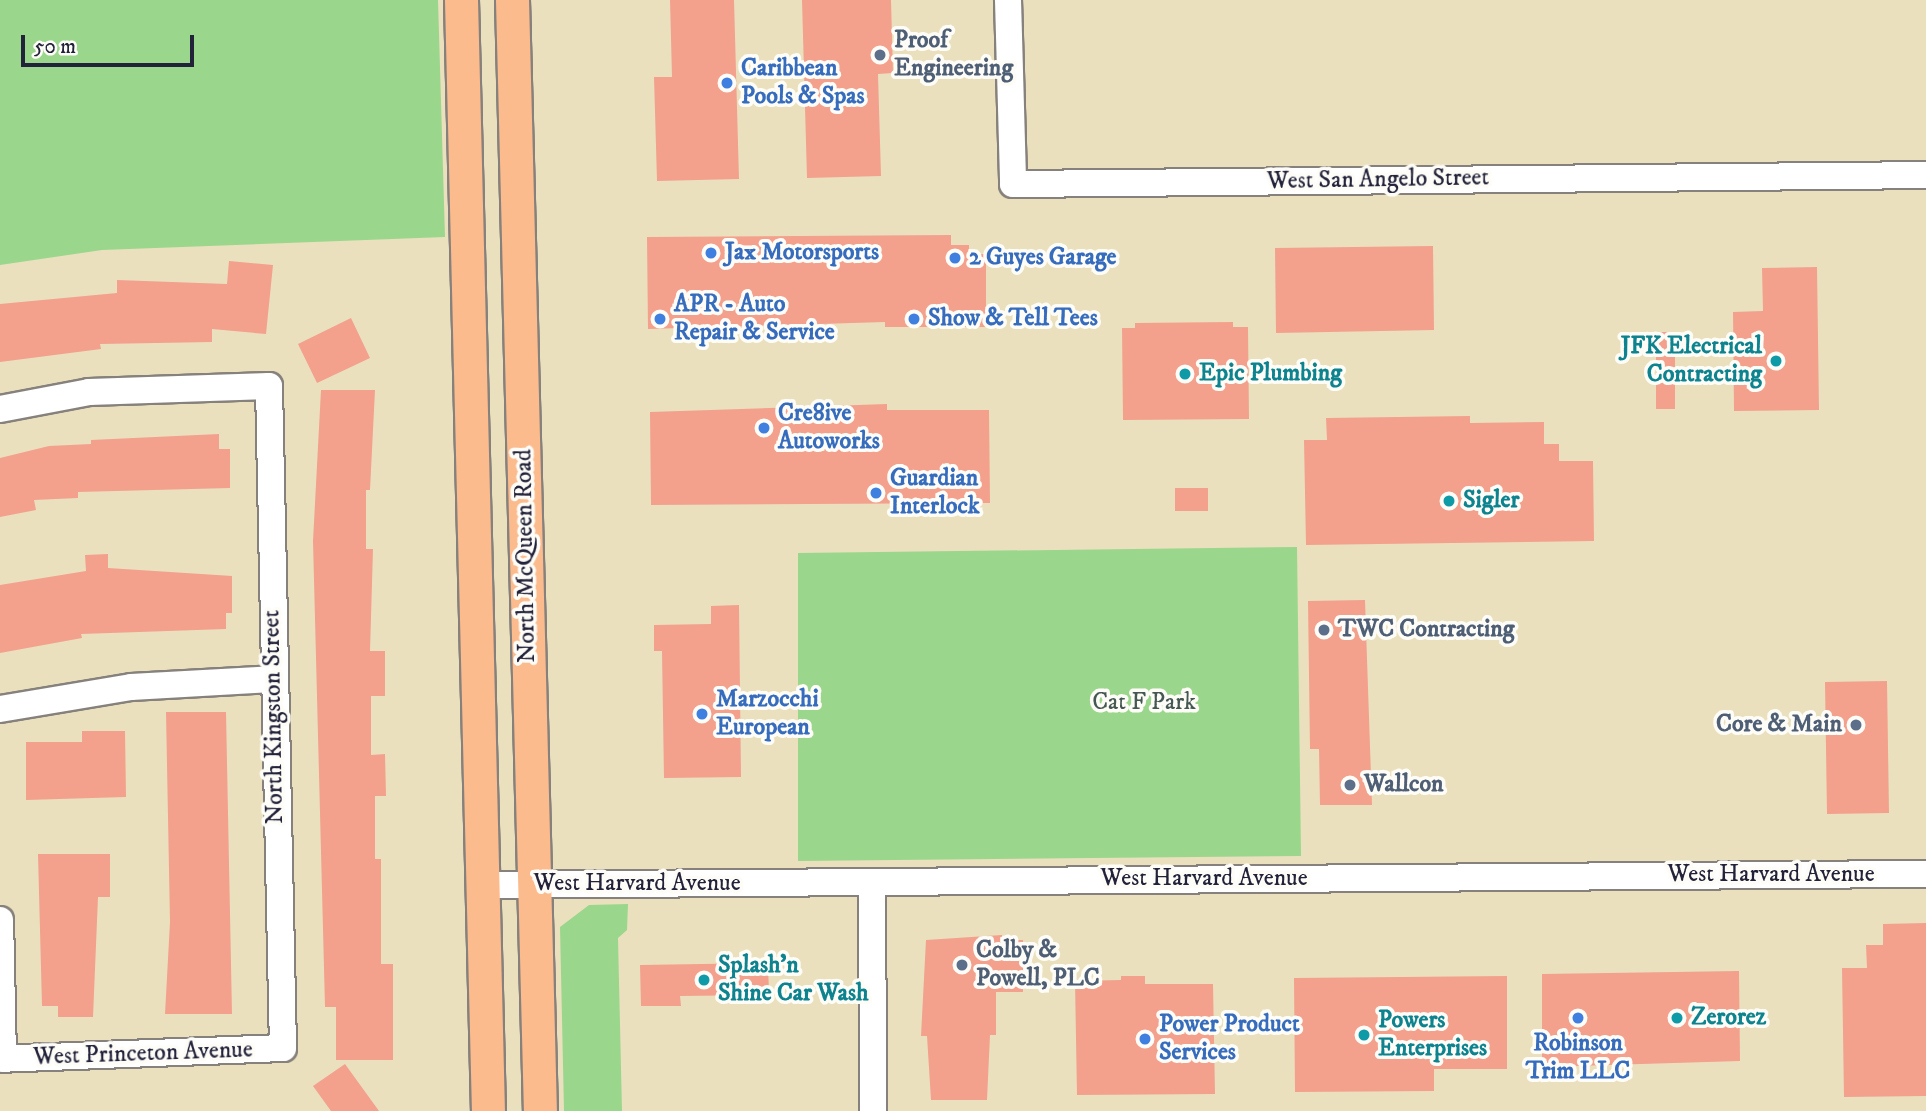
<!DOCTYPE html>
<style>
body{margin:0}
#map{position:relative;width:1926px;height:1111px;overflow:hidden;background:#eae0bd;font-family:"IM FELL DW Pica",serif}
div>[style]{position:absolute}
.green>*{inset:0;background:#9ad78c}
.building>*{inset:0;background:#f3a08d}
.roads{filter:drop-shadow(2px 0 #86817c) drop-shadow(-2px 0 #86817c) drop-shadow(0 2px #86817c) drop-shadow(0 -2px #86817c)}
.minor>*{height:26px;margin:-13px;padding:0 13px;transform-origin:13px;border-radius:13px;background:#fff}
.major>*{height:33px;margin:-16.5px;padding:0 16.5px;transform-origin:16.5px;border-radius:16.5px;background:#fbbb8d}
.dots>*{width:19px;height:19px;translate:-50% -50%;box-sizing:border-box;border:4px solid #fdfcf7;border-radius:50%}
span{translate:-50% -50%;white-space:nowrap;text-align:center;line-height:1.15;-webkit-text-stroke:7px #fdfcf7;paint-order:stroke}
.service-label{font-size:24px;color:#4e5e75;font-weight:700}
.left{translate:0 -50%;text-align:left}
.right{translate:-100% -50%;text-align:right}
.shop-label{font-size:24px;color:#366cbe;font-weight:700}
.street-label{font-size:24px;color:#22223b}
.culture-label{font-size:24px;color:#0d838f;font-weight:700}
.park-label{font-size:24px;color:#465853}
.scale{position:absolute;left:21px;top:35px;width:173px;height:32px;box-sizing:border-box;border:4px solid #22223b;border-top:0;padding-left:9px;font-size:21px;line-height:24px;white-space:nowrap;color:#22223b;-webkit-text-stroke:5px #fdfcf7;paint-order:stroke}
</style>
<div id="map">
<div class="green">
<div style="clip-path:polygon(0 0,438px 0,445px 237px,102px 250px,0 265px)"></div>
<div style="clip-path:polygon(1297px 547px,1301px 856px,798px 861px,798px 553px)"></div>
<div style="clip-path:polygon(628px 904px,627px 930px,618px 938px,622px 1111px,564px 1111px,560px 927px,589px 905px)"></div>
</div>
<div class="building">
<div style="clip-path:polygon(670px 0,734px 0,739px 179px,657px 181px,654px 77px,672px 77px)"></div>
<div style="clip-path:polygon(802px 0,891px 0,893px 73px,878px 74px,881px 176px,807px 178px)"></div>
<div style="clip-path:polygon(951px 235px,951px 245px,969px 245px,969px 254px,986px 254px,986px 327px,885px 327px,885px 322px,648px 329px,647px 237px)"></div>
<div style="clip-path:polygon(1433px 246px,1434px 330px,1276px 333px,1275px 248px)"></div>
<div style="clip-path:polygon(229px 261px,273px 265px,266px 334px,212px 329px,212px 342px,100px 344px,101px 349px,0 362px,0 304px,117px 293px,117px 280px,227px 284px)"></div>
<div style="clip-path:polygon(1817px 267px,1819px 410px,1734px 411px,1733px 312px,1763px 311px,1762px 268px)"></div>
<div style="clip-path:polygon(351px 318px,370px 358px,317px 383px,298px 344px)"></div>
<div style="clip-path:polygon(1233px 322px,1233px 327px,1248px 327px,1249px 419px,1123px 420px,1122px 328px,1135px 328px,1135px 323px)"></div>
<div style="clip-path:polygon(1656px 332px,1675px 332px,1675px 409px,1656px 409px)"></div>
<div style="clip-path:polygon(321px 390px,375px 390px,370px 490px,366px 490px,366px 549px,373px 549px,370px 651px,385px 651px,385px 696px,371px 696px,371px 755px,385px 754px,386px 796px,375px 796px,375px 859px,381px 859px,381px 964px,393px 964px,393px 1060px,336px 1060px,336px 1007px,325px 1007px,313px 541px)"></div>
<div style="clip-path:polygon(887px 404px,887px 410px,989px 410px,990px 503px,651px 505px,650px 412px)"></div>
<div style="clip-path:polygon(1470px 416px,1470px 423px,1544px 422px,1544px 444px,1559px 444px,1559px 461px,1593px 461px,1594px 541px,1306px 545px,1304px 440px,1327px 440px,1326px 418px)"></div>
<div style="clip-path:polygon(219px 434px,219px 449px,230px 449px,230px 488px,78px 492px,78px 498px,34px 500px,36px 510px,0 517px,0 458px,49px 446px,91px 444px,91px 440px)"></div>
<div style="clip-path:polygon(1175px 488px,1208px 488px,1208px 511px,1175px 511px)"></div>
<div style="clip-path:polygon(108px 554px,108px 568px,232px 576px,232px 613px,226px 613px,226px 629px,81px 634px,82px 638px,0 653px,0 585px,86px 571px,85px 555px)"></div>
<div style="clip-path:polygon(1365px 600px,1372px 805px,1320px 805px,1319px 749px,1310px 749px,1308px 601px)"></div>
<div style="clip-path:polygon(739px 605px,741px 777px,664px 778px,662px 651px,654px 651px,654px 625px,711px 624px,711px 606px)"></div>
<div style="clip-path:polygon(1887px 681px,1889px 813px,1827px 814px,1825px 682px)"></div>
<div style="clip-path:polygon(166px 712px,226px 712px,232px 1014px,165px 1014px,170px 922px)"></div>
<div style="clip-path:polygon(82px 731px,125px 731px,126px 797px,26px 800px,26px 742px,82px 742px)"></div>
<div style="clip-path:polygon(38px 854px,110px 854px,110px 897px,98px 897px,93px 1017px,58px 1017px,58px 1006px,42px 1006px)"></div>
<div style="clip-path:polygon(1926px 923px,1926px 1096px,1844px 1097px,1842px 968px,1867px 968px,1866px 945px,1883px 945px,1883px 924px)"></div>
<div style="clip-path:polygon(1002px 935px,1002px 940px,1023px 940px,1023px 992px,996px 992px,996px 1035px,990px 1035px,987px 1100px,931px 1100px,927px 1036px,921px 1036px,926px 940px)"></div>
<div style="clip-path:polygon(768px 963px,769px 995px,680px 996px,681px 1006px,641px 1006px,640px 965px)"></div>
<div style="clip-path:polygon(1739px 971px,1740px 1061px,1542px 1067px,1542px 974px)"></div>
<div style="clip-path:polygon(1121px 976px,1145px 976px,1145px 984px,1213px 984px,1215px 1094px,1077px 1095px,1075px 981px,1121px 980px)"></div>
<div style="clip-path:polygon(1507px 976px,1507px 1069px,1434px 1069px,1434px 1091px,1295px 1092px,1294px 978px)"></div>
<div style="clip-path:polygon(345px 1064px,379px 1111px,331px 1111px,313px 1086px)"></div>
</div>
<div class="roads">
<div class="minor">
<div style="left:1008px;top:0;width:184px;rotate:88.4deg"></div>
<div style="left:1013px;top:184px;width:913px;rotate:-0.56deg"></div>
<div style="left:0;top:409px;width:91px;rotate:-10.8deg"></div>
<div style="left:89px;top:392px;width:180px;rotate:-1.9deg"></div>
<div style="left:269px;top:386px;width:662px;rotate:88.79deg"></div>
<div style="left:283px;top:1048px;width:280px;rotate:177.8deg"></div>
<div style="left:3px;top:1059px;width:139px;rotate:-91.2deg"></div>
<div style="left:0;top:709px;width:133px;rotate:-9.5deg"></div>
<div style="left:131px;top:687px;width:141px;rotate:-3.2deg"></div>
<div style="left:872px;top:882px;width:229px;rotate:89.7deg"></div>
<div style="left:483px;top:885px;width:1443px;rotate:-0.44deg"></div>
</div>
<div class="major">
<div style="left:461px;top:0;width:1111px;rotate:88.61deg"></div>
<div style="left:512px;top:0;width:1111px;rotate:88.56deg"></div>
</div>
</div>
<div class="dots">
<div style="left:880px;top:55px;background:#5c6f8a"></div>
<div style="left:727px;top:83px;background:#3f7fe0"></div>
<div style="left:711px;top:253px;background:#3f7fe0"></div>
<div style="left:955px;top:258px;background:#3f7fe0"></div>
<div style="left:660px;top:319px;background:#3f7fe0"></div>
<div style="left:914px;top:319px;background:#3f7fe0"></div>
<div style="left:1776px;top:361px;background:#0f9aa8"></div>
<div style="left:1185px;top:374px;background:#0f9aa8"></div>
<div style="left:764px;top:428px;background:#3f7fe0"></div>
<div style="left:876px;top:493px;background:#3f7fe0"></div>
<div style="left:1449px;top:501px;background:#0f9aa8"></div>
<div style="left:1324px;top:630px;background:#5c6f8a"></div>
<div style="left:702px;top:714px;background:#3f7fe0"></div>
<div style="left:1856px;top:725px;background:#5c6f8a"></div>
<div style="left:1350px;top:785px;background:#5c6f8a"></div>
<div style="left:962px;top:965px;background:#5c6f8a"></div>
<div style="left:704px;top:980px;background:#0f9aa8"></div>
<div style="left:1578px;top:1018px;background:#3f7fe0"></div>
<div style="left:1677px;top:1018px;background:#0f9aa8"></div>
<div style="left:1364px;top:1035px;background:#0f9aa8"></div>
<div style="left:1145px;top:1039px;background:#3f7fe0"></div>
</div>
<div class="service-label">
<span class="left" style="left:894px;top:55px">Proof<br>Engineering</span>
<span class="left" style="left:1338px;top:630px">TWC Contracting</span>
<span class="right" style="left:1842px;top:725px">Core &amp; Main</span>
<span class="left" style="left:1364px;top:785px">Wallcon</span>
<span class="left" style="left:976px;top:965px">Colby &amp;<br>Powell, PLC</span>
</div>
<div class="shop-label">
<span class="left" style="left:741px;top:83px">Caribbean<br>Pools &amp; Spas</span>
<span class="left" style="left:725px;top:253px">Jax Motorsports</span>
<span class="left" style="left:969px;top:258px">2 Guyes Garage</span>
<span class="left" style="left:674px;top:319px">APR - Auto<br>Repair &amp; Service</span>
<span class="left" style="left:928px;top:319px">Show &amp; Tell Tees</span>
<span class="left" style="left:778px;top:428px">Cre8ive<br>Autoworks</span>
<span class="left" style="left:890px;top:493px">Guardian<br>Interlock</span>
<span class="left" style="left:716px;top:714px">Marzocchi<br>European</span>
<span class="left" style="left:1159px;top:1039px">Power Product<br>Services</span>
<span style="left:1578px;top:1058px">Robinson<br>Trim LLC</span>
</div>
<div class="street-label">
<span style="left:1378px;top:180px;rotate:-1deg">West San Angelo Street</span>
<span style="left:526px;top:556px;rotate:-91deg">North McQueen Road</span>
<span style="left:274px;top:717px;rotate:-91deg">North Kingston Street</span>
<span style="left:1771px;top:875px">West Harvard Avenue</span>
<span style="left:1204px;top:879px">West Harvard Avenue</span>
<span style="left:637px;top:884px">West Harvard Avenue</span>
<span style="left:143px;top:1054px;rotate:-2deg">West Princeton Avenue</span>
</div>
<div class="culture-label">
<span class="right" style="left:1762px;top:361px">JFK Electrical<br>Contracting</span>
<span class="left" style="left:1199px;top:374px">Epic Plumbing</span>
<span class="left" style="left:1463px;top:501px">Sigler</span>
<span class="left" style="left:718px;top:980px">Splash'n<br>Shine Car Wash</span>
<span class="left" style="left:1691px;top:1018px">Zerorez</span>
<span class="left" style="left:1378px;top:1035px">Powers<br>Enterprises</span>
</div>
<div class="park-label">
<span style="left:1144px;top:703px">Cat F Park</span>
</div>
<div class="scale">50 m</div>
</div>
